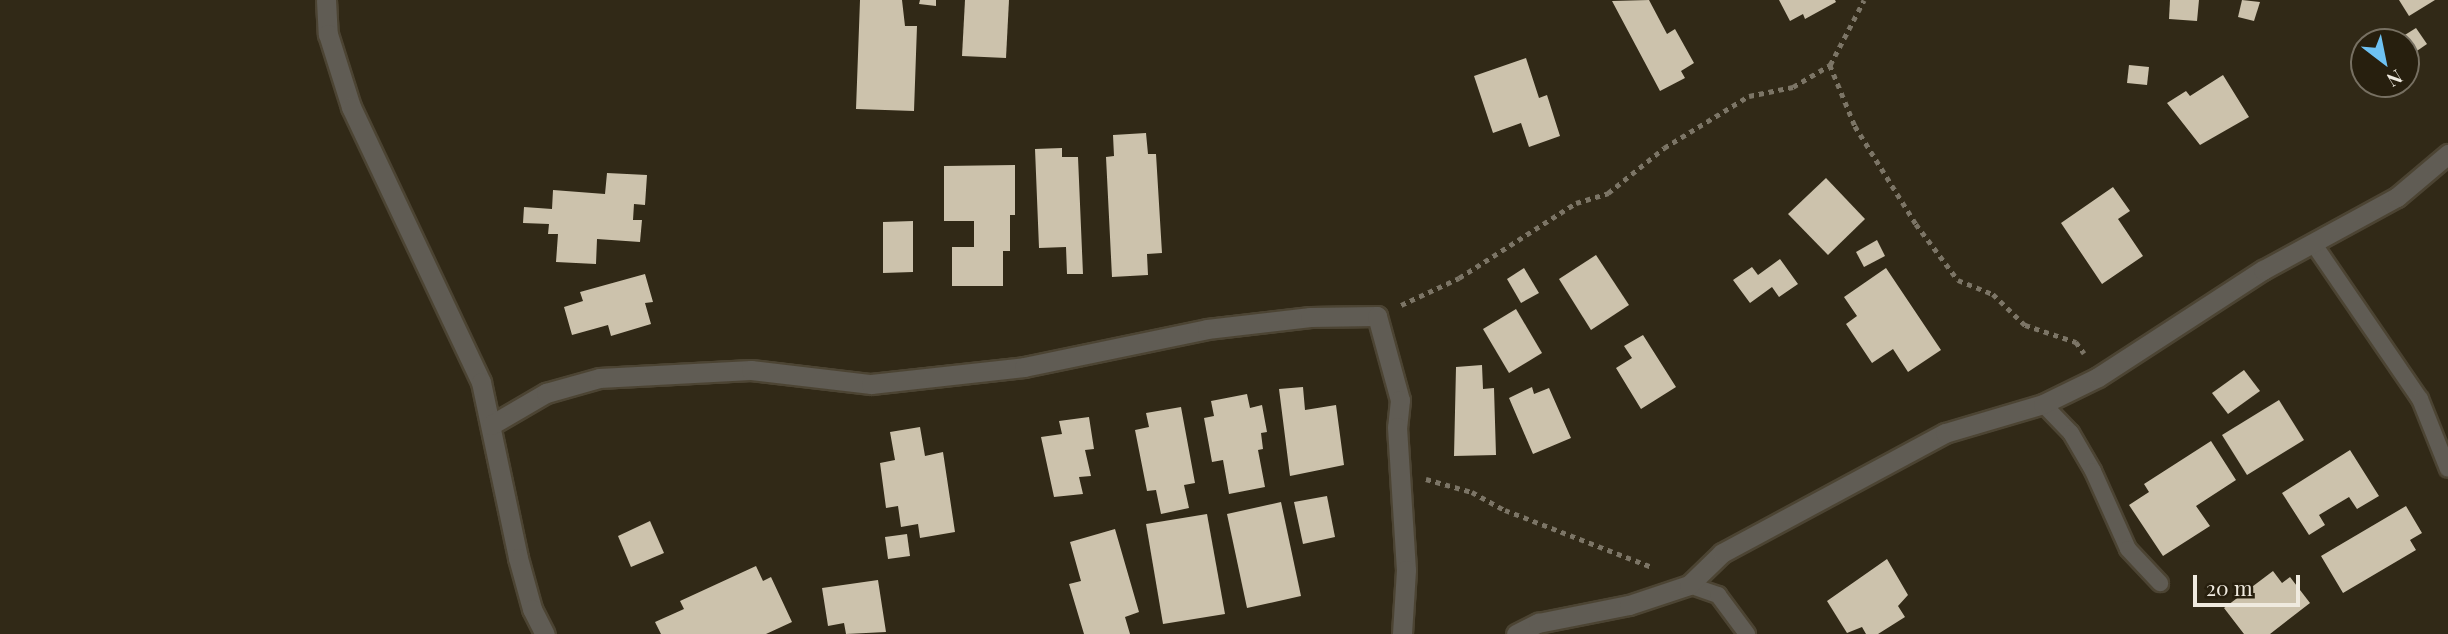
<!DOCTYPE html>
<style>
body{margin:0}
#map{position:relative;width:2448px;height:634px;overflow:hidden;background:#312917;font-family:"Playfair Display",serif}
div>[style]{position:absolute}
.building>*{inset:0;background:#ccc2ac}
.path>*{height:4.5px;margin-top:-2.25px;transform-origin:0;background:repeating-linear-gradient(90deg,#7c7566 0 5px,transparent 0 10px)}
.roads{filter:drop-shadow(2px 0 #4c4433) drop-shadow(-2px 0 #4c4433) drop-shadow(0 2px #4c4433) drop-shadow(0 -2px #4c4433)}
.service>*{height:16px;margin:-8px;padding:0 8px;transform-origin:8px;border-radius:8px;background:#605c54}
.minor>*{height:19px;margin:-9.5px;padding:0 9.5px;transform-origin:9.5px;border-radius:9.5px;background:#605c54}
span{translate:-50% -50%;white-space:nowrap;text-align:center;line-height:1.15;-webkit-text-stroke:7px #271f0e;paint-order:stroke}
.north{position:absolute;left:2350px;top:28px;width:70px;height:70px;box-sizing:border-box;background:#271f0e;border:2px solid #777062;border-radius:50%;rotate:148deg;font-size:19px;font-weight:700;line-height:28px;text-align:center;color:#efeadf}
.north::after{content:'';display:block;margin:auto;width:24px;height:32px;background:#6ec2f3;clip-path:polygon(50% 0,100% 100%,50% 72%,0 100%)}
.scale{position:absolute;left:2193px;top:575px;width:107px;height:32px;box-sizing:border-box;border:4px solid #efeadf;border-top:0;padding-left:9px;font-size:21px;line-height:24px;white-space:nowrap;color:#efeadf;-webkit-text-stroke:5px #271f0e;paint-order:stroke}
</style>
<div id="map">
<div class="building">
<div style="clip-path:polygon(860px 0,902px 0,905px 26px,917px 26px,914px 111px,856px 109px)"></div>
<div style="clip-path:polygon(920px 0,936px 0,936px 6px,919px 4px)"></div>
<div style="clip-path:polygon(965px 0,1009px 0,1006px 58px,962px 56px)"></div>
<div style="clip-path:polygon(1649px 0,1667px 34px,1675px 29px,1694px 63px,1681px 71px,1685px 78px,1660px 91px,1612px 1px)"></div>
<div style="clip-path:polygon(1779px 0,1835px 0,1836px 2px,1805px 19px,1803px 14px,1790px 21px)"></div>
<div style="clip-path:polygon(2170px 0,2199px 0,2197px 21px,2169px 19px)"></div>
<div style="clip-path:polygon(2242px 0,2260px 2px,2254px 21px,2238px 17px)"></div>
<div style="clip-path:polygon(2399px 0,2435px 0,2409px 16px)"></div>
<div style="clip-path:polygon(2416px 28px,2427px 44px,2411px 55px,2400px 38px)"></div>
<div style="clip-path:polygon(1526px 58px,1539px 98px,1547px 95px,1560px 136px,1529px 147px,1521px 123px,1493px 133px,1474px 76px)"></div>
<div style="clip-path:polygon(2129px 65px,2149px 67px,2147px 85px,2127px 83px)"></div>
<div style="clip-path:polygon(2223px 75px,2249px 117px,2200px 145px,2167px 103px,2186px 91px,2190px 96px)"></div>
<div style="clip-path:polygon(1146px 133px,1148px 154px,1156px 154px,1162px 253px,1147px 254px,1148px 275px,1112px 277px,1106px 157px,1114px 156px,1113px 135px)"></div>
<div style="clip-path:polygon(1062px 148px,1062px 157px,1078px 157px,1083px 274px,1067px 274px,1066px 247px,1039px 248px,1035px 149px)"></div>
<div style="clip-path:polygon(1015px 165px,1015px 215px,1010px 215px,1010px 251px,1003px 251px,1003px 286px,952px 286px,952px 247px,974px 247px,974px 221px,944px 221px,944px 166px)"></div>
<div style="clip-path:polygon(607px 173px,647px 175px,645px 205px,634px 204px,633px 220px,642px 220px,640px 242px,597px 239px,596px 264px,556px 262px,558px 234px,548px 234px,549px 224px,523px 223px,524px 207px,552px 209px,553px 190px,605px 194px)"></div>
<div style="clip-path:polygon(1826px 178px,1865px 219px,1828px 255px,1788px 214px)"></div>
<div style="clip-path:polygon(2113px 187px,2130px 211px,2118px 219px,2143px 256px,2102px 284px,2061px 223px)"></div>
<div style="clip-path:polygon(913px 221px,913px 272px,883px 273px,883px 222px)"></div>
<div style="clip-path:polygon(1877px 240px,1885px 256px,1864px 267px,1856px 252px)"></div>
<div style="clip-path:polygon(1596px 255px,1629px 305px,1591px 330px,1559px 279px)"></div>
<div style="clip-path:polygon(1780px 259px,1798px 284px,1779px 297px,1772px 287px,1750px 303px,1733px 280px,1752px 267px,1758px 275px)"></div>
<div style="clip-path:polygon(1524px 268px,1539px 293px,1521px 303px,1507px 279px)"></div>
<div style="clip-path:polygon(1886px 268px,1941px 350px,1908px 372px,1893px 349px,1872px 363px,1846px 324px,1857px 316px,1844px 297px)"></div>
<div style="clip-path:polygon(645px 274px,653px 302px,645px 303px,651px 324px,611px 336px,608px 325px,572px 335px,564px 307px,583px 301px,580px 292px)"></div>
<div style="clip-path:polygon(1516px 309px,1542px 353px,1509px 373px,1483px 329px)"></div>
<div style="clip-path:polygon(1643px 335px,1676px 387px,1641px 409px,1616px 368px,1632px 358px,1624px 346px)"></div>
<div style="clip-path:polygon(1482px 365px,1483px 389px,1494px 388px,1496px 455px,1454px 456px,1456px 367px)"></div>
<div style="clip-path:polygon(2244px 370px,2260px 391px,2228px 414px,2212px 393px)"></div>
<div style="clip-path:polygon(1303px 387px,1305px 410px,1336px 405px,1344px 465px,1290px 476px,1279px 389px)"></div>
<div style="clip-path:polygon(1532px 387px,1534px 394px,1549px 388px,1571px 438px,1533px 454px,1509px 398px)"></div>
<div style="clip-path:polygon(1247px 394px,1250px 408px,1262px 405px,1267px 432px,1261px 433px,1263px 449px,1258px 450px,1265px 487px,1229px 494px,1223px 460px,1212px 462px,1204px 418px,1214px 416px,1211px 401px)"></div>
<div style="clip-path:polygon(2279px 400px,2304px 440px,2247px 475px,2222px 435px)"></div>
<div style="clip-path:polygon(1181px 407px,1195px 483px,1184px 485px,1189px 508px,1161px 514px,1156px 490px,1147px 491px,1135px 430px,1149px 427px,1146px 413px)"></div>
<div style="clip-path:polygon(1089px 417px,1094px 449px,1085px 450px,1091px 476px,1079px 477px,1083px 494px,1054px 497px,1041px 437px,1062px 434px,1059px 421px)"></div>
<div style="clip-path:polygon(920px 427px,925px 456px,943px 452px,955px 532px,920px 538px,918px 524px,901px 527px,898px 506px,886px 508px,880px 463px,895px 460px,890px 432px)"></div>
<div style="clip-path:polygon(2211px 441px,2236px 480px,2196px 506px,2210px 526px,2163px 556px,2129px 505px,2149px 492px,2144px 484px)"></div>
<div style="clip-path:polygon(2350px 450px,2379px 496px,2357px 509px,2349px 497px,2319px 515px,2325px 525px,2309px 535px,2282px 493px)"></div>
<div style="clip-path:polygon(1327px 496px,1335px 537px,1303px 544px,1294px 502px)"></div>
<div style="clip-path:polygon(1281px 502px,1301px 596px,1247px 608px,1227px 514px)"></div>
<div style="clip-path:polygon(2406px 506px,2422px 533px,2410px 540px,2416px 550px,2343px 593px,2321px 556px)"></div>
<div style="clip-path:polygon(1207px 514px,1225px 614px,1163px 624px,1146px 524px)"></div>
<div style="clip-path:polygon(650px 521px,664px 553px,631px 567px,618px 536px)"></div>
<div style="clip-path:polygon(1115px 529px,1139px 612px,1125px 617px,1130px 634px,1084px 634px,1069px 584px,1081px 581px,1070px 542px)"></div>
<div style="clip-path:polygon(907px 534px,910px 556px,888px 559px,885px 537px)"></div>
<div style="clip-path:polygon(1887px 559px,1908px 595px,1898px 606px,1905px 617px,1878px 634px,1866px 634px,1862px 627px,1847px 633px,1827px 601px)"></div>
<div style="clip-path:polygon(756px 566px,763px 581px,771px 577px,792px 622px,766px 634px,661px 634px,655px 622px,684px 609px,680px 601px)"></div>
<div style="clip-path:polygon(2273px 571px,2282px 583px,2290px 577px,2310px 603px,2270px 634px,2244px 634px,2224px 608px)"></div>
<div style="clip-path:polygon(878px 580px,886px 632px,846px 634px,844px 623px,828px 626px,822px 588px)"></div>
</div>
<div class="path">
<div style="left:1830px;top:65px;width:66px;rotate:67.7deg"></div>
<div style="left:1855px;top:126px;width:115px;rotate:58.1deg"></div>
<div style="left:1916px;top:224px;width:70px;rotate:53.1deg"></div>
<div style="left:1958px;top:280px;width:38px;rotate:22deg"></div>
<div style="left:1993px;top:294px;width:45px;rotate:44.1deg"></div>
<div style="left:2025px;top:325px;width:54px;rotate:18.4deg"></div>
<div style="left:2076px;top:342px;width:14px;rotate:54deg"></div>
<div style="left:1401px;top:305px;width:64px;rotate:-25deg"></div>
<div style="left:1459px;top:278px;width:139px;rotate:-32.7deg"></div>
<div style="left:1576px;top:203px;width:34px;rotate:-17deg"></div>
<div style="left:1608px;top:193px;width:72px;rotate:-38.8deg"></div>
<div style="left:1664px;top:148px;width:100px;rotate:-31.5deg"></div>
<div style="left:1749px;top:96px;width:45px;rotate:-11.6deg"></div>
<div style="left:1793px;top:87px;width:43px;rotate:-30.7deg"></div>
<div style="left:1830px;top:65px;width:73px;rotate:-62.4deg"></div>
<div style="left:1426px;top:479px;width:48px;rotate:15.8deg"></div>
<div style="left:1472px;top:492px;width:38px;rotate:29deg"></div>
<div style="left:1505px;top:510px;width:158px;rotate:21.2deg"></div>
</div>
<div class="roads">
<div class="service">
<div style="left:2313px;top:243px;width:189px;rotate:55.6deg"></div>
<div style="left:2420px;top:399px;width:75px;rotate:68.2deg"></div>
<div style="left:2043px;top:404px;width:40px;rotate:46deg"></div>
<div style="left:2071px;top:433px;width:44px;rotate:59.9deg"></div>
<div style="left:2093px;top:471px;width:85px;rotate:65.8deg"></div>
<div style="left:2128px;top:549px;width:47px;rotate:46.7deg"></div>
<div style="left:1689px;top:585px;width:31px;rotate:19deg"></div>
<div style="left:1718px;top:595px;width:49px;rotate:53.4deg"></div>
</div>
<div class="minor">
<div style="left:326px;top:0;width:34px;rotate:87deg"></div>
<div style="left:328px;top:34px;width:77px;rotate:72.5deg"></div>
<div style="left:351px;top:107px;width:304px;rotate:64.7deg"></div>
<div style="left:481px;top:382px;width:180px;rotate:78.1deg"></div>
<div style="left:518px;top:558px;width:53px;rotate:74.6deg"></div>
<div style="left:532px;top:609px;width:28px;rotate:63deg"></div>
<div style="left:491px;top:425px;width:64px;rotate:-30.2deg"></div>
<div style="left:546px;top:393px;width:55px;rotate:-15.8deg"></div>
<div style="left:599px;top:378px;width:152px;rotate:-3deg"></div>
<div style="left:751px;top:370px;width:121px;rotate:6.7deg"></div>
<div style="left:871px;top:384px;width:154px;rotate:-6.3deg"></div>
<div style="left:1024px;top:367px;width:187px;rotate:-11.7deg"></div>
<div style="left:1207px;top:329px;width:104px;rotate:-6.6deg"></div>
<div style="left:1310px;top:317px;width:67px;rotate:-0.9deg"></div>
<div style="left:1377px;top:316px;width:87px;rotate:74.7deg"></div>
<div style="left:1400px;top:400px;width:27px;rotate:96deg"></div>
<div style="left:1397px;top:427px;width:143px;rotate:86.4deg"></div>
<div style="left:1406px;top:570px;width:64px;rotate:93.6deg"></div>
<div style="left:1516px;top:634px;width:25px;rotate:-27deg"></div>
<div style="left:1538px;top:623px;width:93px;rotate:-11.2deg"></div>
<div style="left:1629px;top:605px;width:63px;rotate:-18.4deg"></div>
<div style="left:1689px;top:585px;width:46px;rotate:-44.1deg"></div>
<div style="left:1722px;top:553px;width:253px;rotate:-28.3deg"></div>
<div style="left:1945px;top:433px;width:102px;rotate:-16.5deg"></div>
<div style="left:2043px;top:404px;width:61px;rotate:-26.1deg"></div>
<div style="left:2098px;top:377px;width:197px;rotate:-33deg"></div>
<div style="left:2263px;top:270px;width:153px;rotate:-28.6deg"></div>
<div style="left:2397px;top:197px;width:67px;rotate:-40.1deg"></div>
</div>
</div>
<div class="north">N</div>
<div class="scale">20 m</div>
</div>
